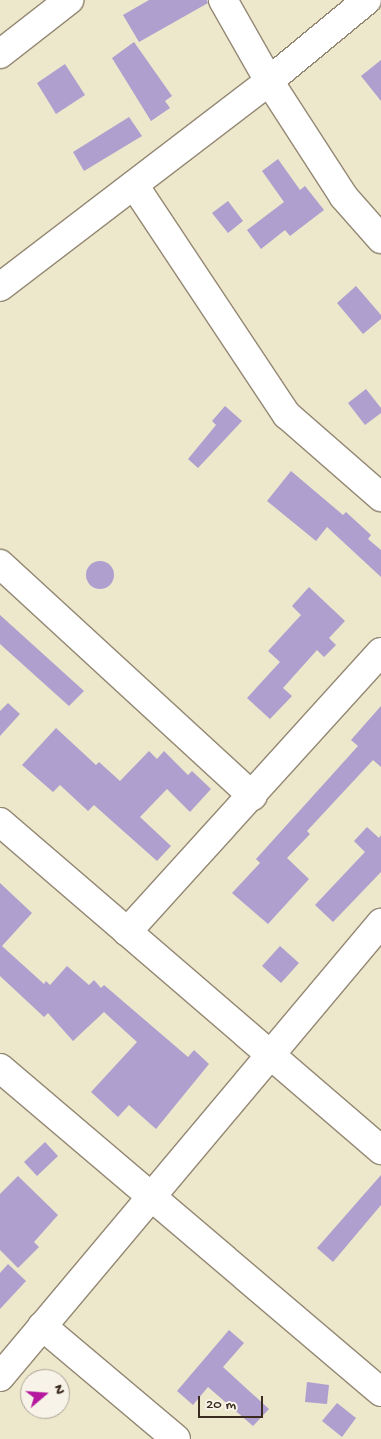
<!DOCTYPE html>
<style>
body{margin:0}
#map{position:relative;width:381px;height:1439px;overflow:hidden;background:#ede7cb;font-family:"Gochi Hand",sans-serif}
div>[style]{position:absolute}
.building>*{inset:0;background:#ae9fcf}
.round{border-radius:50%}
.roads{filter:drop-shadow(1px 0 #948874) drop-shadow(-1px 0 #948874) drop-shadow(0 1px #948874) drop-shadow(0 -1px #948874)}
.minor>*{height:28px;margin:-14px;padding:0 14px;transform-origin:14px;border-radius:14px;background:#fff}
span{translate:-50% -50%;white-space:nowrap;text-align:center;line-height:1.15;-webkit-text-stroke:5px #f7f3e8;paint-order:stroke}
.north{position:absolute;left:20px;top:1369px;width:50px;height:50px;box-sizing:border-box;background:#f7f3e8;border:1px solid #aca397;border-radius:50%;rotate:72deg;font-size:14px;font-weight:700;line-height:20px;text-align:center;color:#3b2a1e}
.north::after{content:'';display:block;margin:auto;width:18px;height:22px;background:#b5179e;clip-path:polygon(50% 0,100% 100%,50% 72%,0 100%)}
.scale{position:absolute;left:198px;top:1396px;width:65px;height:22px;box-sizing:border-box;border:2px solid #3b2a1e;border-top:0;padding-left:6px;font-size:15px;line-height:18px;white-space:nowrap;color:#3b2a1e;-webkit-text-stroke:4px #f7f3e8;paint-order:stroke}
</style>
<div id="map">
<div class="building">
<div style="clip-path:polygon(149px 0,207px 0,208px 3px,139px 42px,123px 15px)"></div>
<div style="clip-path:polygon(134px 42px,172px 96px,165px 101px,170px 108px,151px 121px,112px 58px)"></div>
<div style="clip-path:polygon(381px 60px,381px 101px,361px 76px)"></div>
<div style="clip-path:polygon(65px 64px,85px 95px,56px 114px,37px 83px)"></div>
<div style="clip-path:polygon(129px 117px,142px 136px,84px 171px,73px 152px)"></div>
<div style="clip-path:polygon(278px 159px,300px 190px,305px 186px,324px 210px,290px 236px,285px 230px,261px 249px,247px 230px,284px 202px,262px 171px)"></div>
<div style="clip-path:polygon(228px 201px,243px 221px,228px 233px,212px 213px)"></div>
<div style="clip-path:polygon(356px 286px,381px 315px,381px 319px,363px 334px,337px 303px)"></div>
<div style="clip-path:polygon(366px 389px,381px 408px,381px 413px,365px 425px,348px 403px)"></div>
<div style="clip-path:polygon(225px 406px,242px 421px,198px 468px,188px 459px,216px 425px,212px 421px)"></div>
<div style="clip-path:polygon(291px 471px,343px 515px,346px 512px,371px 535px,368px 539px,381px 550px,381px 577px,327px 527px,316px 541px,267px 501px)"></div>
<div class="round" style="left:86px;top:561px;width:28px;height:28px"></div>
<div style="clip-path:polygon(309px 587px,345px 621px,329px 638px,336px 645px,324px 657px,317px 650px,283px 688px,292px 696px,270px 719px,247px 698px,280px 662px,268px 651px,301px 615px,292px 606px)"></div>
<div style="clip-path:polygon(0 615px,84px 691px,69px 706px,0 644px)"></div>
<div style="clip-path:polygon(8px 703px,20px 714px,0 736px,0 711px)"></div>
<div style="clip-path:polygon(381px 706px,381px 767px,373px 760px,307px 831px,310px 834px,287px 858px,309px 879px,268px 924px,232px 893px,260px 863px,256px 859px,358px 746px,351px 740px)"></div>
<div style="clip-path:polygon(56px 728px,96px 765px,99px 762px,120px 781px,149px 751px,157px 759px,164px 751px,188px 775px,192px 771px,211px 789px,190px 812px,167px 789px,140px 817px,171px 846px,157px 861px,94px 805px,88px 811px,60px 785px,53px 792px,22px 765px)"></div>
<div style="clip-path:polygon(367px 827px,379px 838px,381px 835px,381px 872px,333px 922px,315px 905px,365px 852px,354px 841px)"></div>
<div style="clip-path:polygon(0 883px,32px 913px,2px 946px,44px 984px,46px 981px,50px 985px,67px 966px,89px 985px,94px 980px,101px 988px,104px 985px,188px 1057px,194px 1050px,209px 1064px,156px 1129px,129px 1105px,118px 1117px,91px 1092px,137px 1042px,104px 1012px,73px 1041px,48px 1013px,44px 1017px,0 976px)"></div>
<div style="clip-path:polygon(280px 946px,299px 963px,281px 983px,262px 966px)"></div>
<div style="clip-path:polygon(45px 1142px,58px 1156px,37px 1176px,24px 1162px)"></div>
<div style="clip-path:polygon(381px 1175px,381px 1205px,333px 1262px,317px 1248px)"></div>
<div style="clip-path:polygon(18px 1176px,58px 1215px,34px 1242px,39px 1247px,18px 1268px,0 1250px,0 1194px)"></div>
<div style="clip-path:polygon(8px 1264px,26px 1281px,0 1309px,0 1273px)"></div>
<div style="clip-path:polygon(229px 1330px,244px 1343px,223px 1367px,269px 1409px,253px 1426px,208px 1387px,193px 1405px,177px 1391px)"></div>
<div style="clip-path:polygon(307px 1382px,329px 1385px,327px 1404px,305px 1402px)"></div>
<div style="clip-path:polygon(337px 1403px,356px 1418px,342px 1437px,322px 1421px)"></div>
</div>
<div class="roads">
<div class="minor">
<div style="left:223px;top:0;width:93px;rotate:60.4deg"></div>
<div style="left:269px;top:81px;width:138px;rotate:57.1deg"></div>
<div style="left:344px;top:197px;width:56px;rotate:48.6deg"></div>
<div style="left:0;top:54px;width:88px;rotate:-38deg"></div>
<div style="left:134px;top:185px;width:276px;rotate:56.4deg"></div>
<div style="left:287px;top:415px;width:125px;rotate:41.1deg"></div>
<div style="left:0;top:287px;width:339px;rotate:-37.4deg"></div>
<div style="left:269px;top:81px;width:127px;rotate:-39.6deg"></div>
<div style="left:0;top:564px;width:343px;rotate:42.6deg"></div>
<div style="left:0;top:822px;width:503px;rotate:40.72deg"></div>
<div style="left:127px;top:932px;width:378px;rotate:-47.8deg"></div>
<div style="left:0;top:1068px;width:500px;rotate:40.38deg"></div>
<div style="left:42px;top:1326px;width:175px;rotate:40.1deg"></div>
<div style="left:0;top:1377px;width:593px;rotate:-50deg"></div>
</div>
</div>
<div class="north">N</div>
<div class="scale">20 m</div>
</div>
